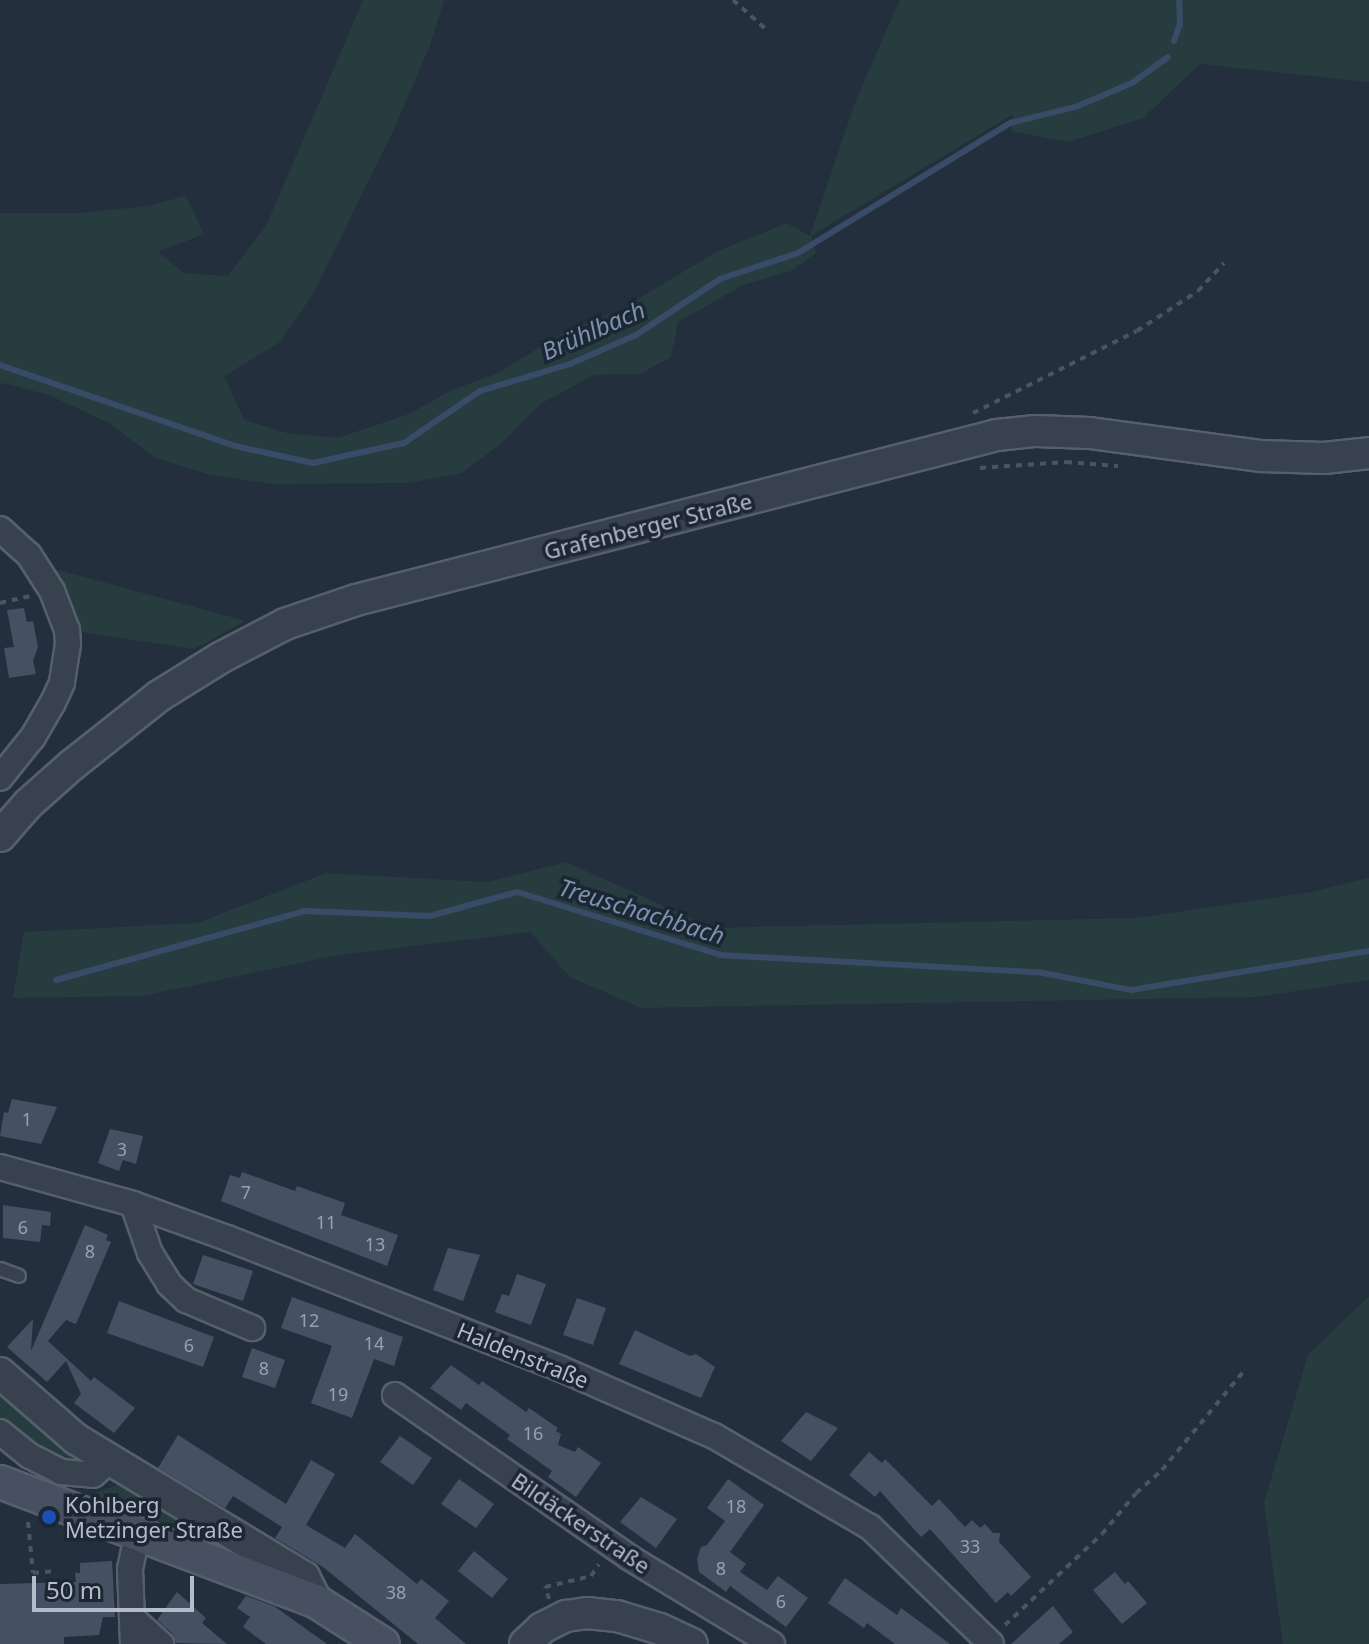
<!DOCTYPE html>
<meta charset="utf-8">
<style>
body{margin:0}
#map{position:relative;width:1369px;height:1644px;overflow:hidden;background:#242f3e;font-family:"Noto Sans",sans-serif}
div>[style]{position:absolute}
.green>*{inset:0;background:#263c3f}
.stream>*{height:6px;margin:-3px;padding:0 3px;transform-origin:3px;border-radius:3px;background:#394c67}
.building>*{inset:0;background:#455162}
.path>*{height:4px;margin-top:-2px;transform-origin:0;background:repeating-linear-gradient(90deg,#44595c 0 6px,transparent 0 12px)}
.roads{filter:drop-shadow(2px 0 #565f6c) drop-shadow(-2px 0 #565f6c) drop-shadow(0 2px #565f6c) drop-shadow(0 -2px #565f6c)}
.service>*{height:12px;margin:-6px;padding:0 6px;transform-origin:6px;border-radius:6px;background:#38414e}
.minor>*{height:24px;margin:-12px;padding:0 12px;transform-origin:12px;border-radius:12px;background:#38414e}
.tertiary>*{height:30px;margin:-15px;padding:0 15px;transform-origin:15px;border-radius:15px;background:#38414e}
.secondary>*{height:32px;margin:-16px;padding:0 16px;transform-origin:16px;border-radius:16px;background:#465061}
.dots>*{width:22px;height:22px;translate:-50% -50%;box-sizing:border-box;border:4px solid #1d2633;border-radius:50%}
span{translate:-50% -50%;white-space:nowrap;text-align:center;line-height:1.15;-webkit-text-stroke:7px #1d2633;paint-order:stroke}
.number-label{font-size:18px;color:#98a1af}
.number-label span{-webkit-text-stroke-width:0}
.street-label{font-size:22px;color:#b4bcc9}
.poi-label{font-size:22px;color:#b4bcc9}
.left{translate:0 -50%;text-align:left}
.water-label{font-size:24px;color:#7c92b1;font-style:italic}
.scale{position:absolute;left:32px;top:1576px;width:162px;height:36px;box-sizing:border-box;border:4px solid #b4bcc9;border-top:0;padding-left:10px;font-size:24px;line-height:28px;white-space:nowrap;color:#b4bcc9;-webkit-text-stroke:6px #1d2633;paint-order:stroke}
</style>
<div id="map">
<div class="green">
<div style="clip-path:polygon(363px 0,444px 0,430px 46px,392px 133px,313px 294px,280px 342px,224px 376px,244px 420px,287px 433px,338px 438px,409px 414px,452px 390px,498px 373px,568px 330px,620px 310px,718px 251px,787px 223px,810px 236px,856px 100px,900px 0,1369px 0,1369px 82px,1200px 64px,1143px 118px,1068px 142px,1011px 131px,1013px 114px,811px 236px,816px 253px,791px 271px,743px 285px,678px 322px,671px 357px,640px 374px,594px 375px,540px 404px,503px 442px,462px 473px,408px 483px,273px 484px,211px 475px,156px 458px,107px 422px,51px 396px,5px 383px,0 385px,0 213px,80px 213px,147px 206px,186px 196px,204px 234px,158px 252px,184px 273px,228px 276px,266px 226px)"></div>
<div style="clip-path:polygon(51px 568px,246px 621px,194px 649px,73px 631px)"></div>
<div style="clip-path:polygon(566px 862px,713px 928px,1138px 918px,1311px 892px,1369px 878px,1369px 980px,1257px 997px,641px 1008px,570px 977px,530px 932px,338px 955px,142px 996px,13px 998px,24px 932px,198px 923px,326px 873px,487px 882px)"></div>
<div style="clip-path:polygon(1369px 1296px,1369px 1644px,1283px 1644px,1264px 1503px,1308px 1355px)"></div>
<div style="clip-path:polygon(0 1390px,84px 1459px,82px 1462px,61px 1459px,0 1417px)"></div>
<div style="clip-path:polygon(121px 1484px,274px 1573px,82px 1501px,85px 1496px)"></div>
</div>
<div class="stream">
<div style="left:1174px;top:41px;width:18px;rotate:-71deg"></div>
<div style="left:1180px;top:24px;width:24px;rotate:-92deg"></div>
<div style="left:0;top:365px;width:249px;rotate:19deg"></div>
<div style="left:235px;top:446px;width:80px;rotate:12.3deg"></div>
<div style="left:313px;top:463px;width:93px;rotate:-12.4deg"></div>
<div style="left:404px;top:443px;width:92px;rotate:-34.4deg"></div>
<div style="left:480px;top:391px;width:94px;rotate:-16.7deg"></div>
<div style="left:570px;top:364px;width:72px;rotate:-23.7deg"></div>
<div style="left:636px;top:335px;width:101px;rotate:-33.7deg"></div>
<div style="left:720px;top:279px;width:82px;rotate:-18.4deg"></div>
<div style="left:798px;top:253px;width:249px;rotate:-31.5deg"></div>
<div style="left:1010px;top:123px;width:70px;rotate:-14deg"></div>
<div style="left:1078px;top:106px;width:59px;rotate:-23.1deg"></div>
<div style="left:1132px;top:83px;width:44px;rotate:-35.8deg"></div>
<div style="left:56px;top:980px;width:257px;rotate:-15.5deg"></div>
<div style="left:304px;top:911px;width:126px;rotate:2.3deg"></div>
<div style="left:430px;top:916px;width:90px;rotate:-15.4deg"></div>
<div style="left:517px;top:892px;width:213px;rotate:17.2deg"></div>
<div style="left:720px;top:955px;width:318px;rotate:3.1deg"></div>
<div style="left:1038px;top:972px;width:95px;rotate:11deg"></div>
<div style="left:1131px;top:990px;width:241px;rotate:-9.3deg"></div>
</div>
<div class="building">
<div style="clip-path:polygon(24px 608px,27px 622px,33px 621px,38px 647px,33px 661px,36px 674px,9px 678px,4px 648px,14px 647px,7px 610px)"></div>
<div style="clip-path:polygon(12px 1099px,57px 1107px,41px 1144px,0 1136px,4px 1112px,8px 1113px)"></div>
<div style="clip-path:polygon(110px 1129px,143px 1136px,136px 1164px,123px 1160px,119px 1171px,98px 1163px)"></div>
<div style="clip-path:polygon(242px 1172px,295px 1191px,297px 1186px,345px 1203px,341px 1215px,398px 1235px,387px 1266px,221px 1201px,230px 1175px,240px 1178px)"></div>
<div style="clip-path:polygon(3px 1205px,51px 1212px,50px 1226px,42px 1225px,40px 1242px,3px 1238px)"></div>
<div style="clip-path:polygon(85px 1225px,108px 1235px,106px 1240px,111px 1242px,76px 1324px,66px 1320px,48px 1341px,91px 1381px,94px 1377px,135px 1408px,114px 1433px,74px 1403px,81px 1394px,66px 1361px,47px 1382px,7px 1347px,33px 1319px,31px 1351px)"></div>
<div style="clip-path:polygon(448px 1248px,480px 1255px,463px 1301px,433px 1290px)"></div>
<div style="clip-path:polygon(203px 1255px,253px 1271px,243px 1301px,193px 1284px)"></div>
<div style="clip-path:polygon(517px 1274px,546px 1284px,531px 1325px,495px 1312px,502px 1294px,509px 1296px)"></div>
<div style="clip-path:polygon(292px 1297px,403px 1337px,394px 1366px,374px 1359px,352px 1418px,311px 1403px,332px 1346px,281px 1328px)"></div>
<div style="clip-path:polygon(577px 1298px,606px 1308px,593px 1345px,563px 1335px)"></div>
<div style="clip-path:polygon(119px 1301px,214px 1337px,203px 1367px,107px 1333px)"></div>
<div style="clip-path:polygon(635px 1330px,690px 1356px,696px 1354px,715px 1367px,701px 1398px,619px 1364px)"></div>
<div style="clip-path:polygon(252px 1348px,285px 1360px,275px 1388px,242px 1377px)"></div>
<div style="clip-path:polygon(451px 1365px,479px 1385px,482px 1381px,526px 1412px,529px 1408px,558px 1428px,556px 1431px,561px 1434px,558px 1445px,575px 1452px,578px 1447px,601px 1463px,576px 1497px,548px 1477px,552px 1471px,507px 1439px,510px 1435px,466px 1403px,461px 1410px,430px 1388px)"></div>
<div style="clip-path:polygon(806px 1412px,838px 1428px,811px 1461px,781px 1441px)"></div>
<div style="clip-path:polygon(178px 1435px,286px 1504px,311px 1460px,335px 1474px,306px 1525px,345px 1548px,355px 1534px,417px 1584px,421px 1579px,449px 1601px,435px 1618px,466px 1644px,418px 1644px,323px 1567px,275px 1538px,282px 1527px,233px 1496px,225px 1508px,158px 1468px)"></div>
<div style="clip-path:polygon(400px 1436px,432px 1458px,413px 1485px,380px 1462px)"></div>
<div style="clip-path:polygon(869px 1452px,882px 1463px,885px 1459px,932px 1506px,939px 1499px,965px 1527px,972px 1520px,980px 1528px,985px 1524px,993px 1533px,1000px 1533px,999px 1542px,1031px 1577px,1011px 1596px,1008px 1592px,996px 1603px,930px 1529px,921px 1537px,880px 1491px,875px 1497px,849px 1475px)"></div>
<div style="clip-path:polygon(459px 1479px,494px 1504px,476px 1528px,441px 1504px)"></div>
<div style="clip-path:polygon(728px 1479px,764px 1505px,730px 1552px,746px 1564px,740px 1572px,767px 1590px,778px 1576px,808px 1598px,786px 1627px,730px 1586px,726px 1592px,699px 1572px,697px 1559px,701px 1547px,707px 1545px,725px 1521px,707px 1508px)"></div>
<div style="clip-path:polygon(641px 1497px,677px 1519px,656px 1548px,620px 1522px)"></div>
<div style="clip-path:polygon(474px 1551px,508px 1579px,492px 1598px,458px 1571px)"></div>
<div style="clip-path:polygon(112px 1561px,115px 1617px,103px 1617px,99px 1635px,64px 1637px,64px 1644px,0 1644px,0 1584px,76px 1582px,75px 1573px,80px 1573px,80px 1563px)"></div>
<div style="clip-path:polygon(1115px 1572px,1125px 1584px,1128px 1581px,1147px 1603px,1122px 1624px,1093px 1590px)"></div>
<div style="clip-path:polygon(845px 1578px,897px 1615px,901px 1608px,950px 1644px,895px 1644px,867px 1623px,864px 1628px,828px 1603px)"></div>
<div style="clip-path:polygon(177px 1592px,206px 1618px,202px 1623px,227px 1644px,176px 1643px,172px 1633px,157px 1620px)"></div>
<div style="clip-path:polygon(246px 1596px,274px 1606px,327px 1644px,266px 1644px,243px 1627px,250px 1617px,237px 1608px)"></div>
<div style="clip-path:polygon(1053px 1606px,1073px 1632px,1059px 1644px,1011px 1644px)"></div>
</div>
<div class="path">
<div style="left:733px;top:0;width:48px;rotate:41.6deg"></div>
<div style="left:973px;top:413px;width:183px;rotate:-26.6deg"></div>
<div style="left:1137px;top:331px;width:73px;rotate:-33.3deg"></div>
<div style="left:1198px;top:291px;width:38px;rotate:-47deg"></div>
<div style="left:980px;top:468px;width:86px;rotate:-4deg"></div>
<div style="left:1066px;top:462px;width:52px;rotate:4.4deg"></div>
<div style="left:0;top:603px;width:32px;rotate:-13deg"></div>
<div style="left:28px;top:1522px;width:51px;rotate:84.4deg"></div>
<div style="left:33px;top:1573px;width:22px;rotate:-5deg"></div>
<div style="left:549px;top:1599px;width:13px;rotate:-108deg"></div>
<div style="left:545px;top:1587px;width:47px;rotate:-13.4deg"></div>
<div style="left:591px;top:1576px;width:14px;rotate:-56deg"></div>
<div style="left:1005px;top:1625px;width:133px;rotate:-43.2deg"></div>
<div style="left:1102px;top:1534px;width:53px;rotate:-50.3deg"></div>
<div style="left:1136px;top:1493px;width:35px;rotate:-41deg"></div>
<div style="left:1162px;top:1470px;width:129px;rotate:-50.4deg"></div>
</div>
<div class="roads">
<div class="service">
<div style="left:0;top:1269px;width:20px;rotate:20deg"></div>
</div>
<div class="minor">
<div style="left:0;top:529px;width:39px;rotate:42deg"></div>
<div style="left:29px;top:555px;width:43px;rotate:57.4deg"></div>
<div style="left:52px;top:591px;width:42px;rotate:69deg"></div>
<div style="left:67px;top:630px;width:14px;rotate:86deg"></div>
<div style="left:68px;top:644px;width:39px;rotate:99deg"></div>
<div style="left:62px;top:683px;width:23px;rotate:115deg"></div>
<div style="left:52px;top:704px;width:39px;rotate:120deg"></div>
<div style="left:32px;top:738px;width:51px;rotate:128.7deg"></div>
<div style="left:0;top:1167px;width:138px;rotate:15.5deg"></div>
<div style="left:133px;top:1204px;width:100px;rotate:19.9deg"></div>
<div style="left:227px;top:1238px;width:357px;rotate:21.4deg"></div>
<div style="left:559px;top:1368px;width:169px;rotate:23.7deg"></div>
<div style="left:714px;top:1436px;width:181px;rotate:30.3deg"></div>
<div style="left:870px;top:1527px;width:168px;rotate:44deg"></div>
<div style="left:133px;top:1204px;width:52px;rotate:70.9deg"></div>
<div style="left:150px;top:1253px;width:36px;rotate:58deg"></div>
<div style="left:169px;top:1284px;width:23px;rotate:43deg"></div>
<div style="left:186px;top:1300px;width:72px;rotate:23deg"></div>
<div style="left:395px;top:1395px;width:286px;rotate:34.7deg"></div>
<div style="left:630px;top:1558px;width:166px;rotate:31.2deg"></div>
<div style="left:0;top:1432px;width:38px;rotate:39deg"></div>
<div style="left:30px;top:1456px;width:35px;rotate:27deg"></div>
<div style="left:61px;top:1472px;width:32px;rotate:5deg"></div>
<div style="left:93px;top:1475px;width:23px;rotate:-41deg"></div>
<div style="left:133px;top:1619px;width:38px;rotate:42deg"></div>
<div style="left:133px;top:1644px;width:75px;rotate:-92.3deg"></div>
<div style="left:130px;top:1569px;width:38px;rotate:-78deg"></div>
</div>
<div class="tertiary">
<div style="left:0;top:836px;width:43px;rotate:-48.8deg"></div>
<div style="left:28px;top:804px;width:59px;rotate:-41.6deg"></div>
<div style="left:72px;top:765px;width:111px;rotate:-38.4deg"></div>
<div style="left:159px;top:696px;width:72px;rotate:-31.9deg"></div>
<div style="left:220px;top:658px;width:73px;rotate:-27.6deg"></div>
<div style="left:285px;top:624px;width:75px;rotate:-18.7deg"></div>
<div style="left:356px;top:600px;width:662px;rotate:-14.44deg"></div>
<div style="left:997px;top:435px;width:39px;rotate:-6deg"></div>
<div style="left:1036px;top:431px;width:54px;rotate:2.1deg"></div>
<div style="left:1090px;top:433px;width:173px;rotate:7.7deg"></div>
<div style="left:1261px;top:456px;width:63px;rotate:1.8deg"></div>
<div style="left:1324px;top:458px;width:45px;rotate:-6.3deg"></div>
<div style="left:0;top:1373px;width:101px;rotate:41deg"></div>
<div style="left:76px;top:1439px;width:267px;rotate:31.2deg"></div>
<div style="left:304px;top:1577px;width:28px;rotate:63deg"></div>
<div style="left:525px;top:1644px;width:23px;rotate:-43deg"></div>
<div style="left:542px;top:1628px;width:27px;rotate:-27deg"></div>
<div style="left:566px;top:1616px;width:21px;rotate:-8deg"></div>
<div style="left:587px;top:1613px;width:30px;rotate:6deg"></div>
<div style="left:617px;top:1616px;width:45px;rotate:16.8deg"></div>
<div style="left:660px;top:1629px;width:35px;rotate:25deg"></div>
</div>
<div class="secondary">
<div style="left:0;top:1482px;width:339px;rotate:20.7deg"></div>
<div style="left:317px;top:1602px;width:78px;rotate:32.5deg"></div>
</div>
</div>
<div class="dots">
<div style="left:49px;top:1517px;background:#1a4fb4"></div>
</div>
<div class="number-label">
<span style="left:27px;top:1119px">1</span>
<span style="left:122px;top:1149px">3</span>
<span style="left:246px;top:1192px">7</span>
<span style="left:326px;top:1222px">11</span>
<span style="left:23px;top:1227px">6</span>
<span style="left:375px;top:1244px">13</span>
<span style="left:90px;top:1251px">8</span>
<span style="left:309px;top:1320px">12</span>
<span style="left:374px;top:1343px">14</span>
<span style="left:189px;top:1345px">6</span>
<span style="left:264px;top:1368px">8</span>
<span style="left:338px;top:1394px">19</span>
<span style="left:533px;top:1433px">16</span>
<span style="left:736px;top:1506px">18</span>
<span style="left:970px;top:1546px">33</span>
<span style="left:721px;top:1568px">8</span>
<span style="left:396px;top:1592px">38</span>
<span style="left:781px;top:1601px">6</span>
</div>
<div class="street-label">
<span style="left:648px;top:526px;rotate:-14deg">Grafenberger Straße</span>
<span style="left:523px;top:1355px;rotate:22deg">Haldenstraße</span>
<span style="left:581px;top:1523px;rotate:34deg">Bildäckerstraße</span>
</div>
<div class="poi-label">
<span class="left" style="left:65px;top:1517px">Kohlberg<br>Metzinger Straße</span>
</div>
<div class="water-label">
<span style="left:593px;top:330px;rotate:-24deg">Brühlbach</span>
<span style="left:642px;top:911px;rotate:17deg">Treuschachbach</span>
</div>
<div class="scale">50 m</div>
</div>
